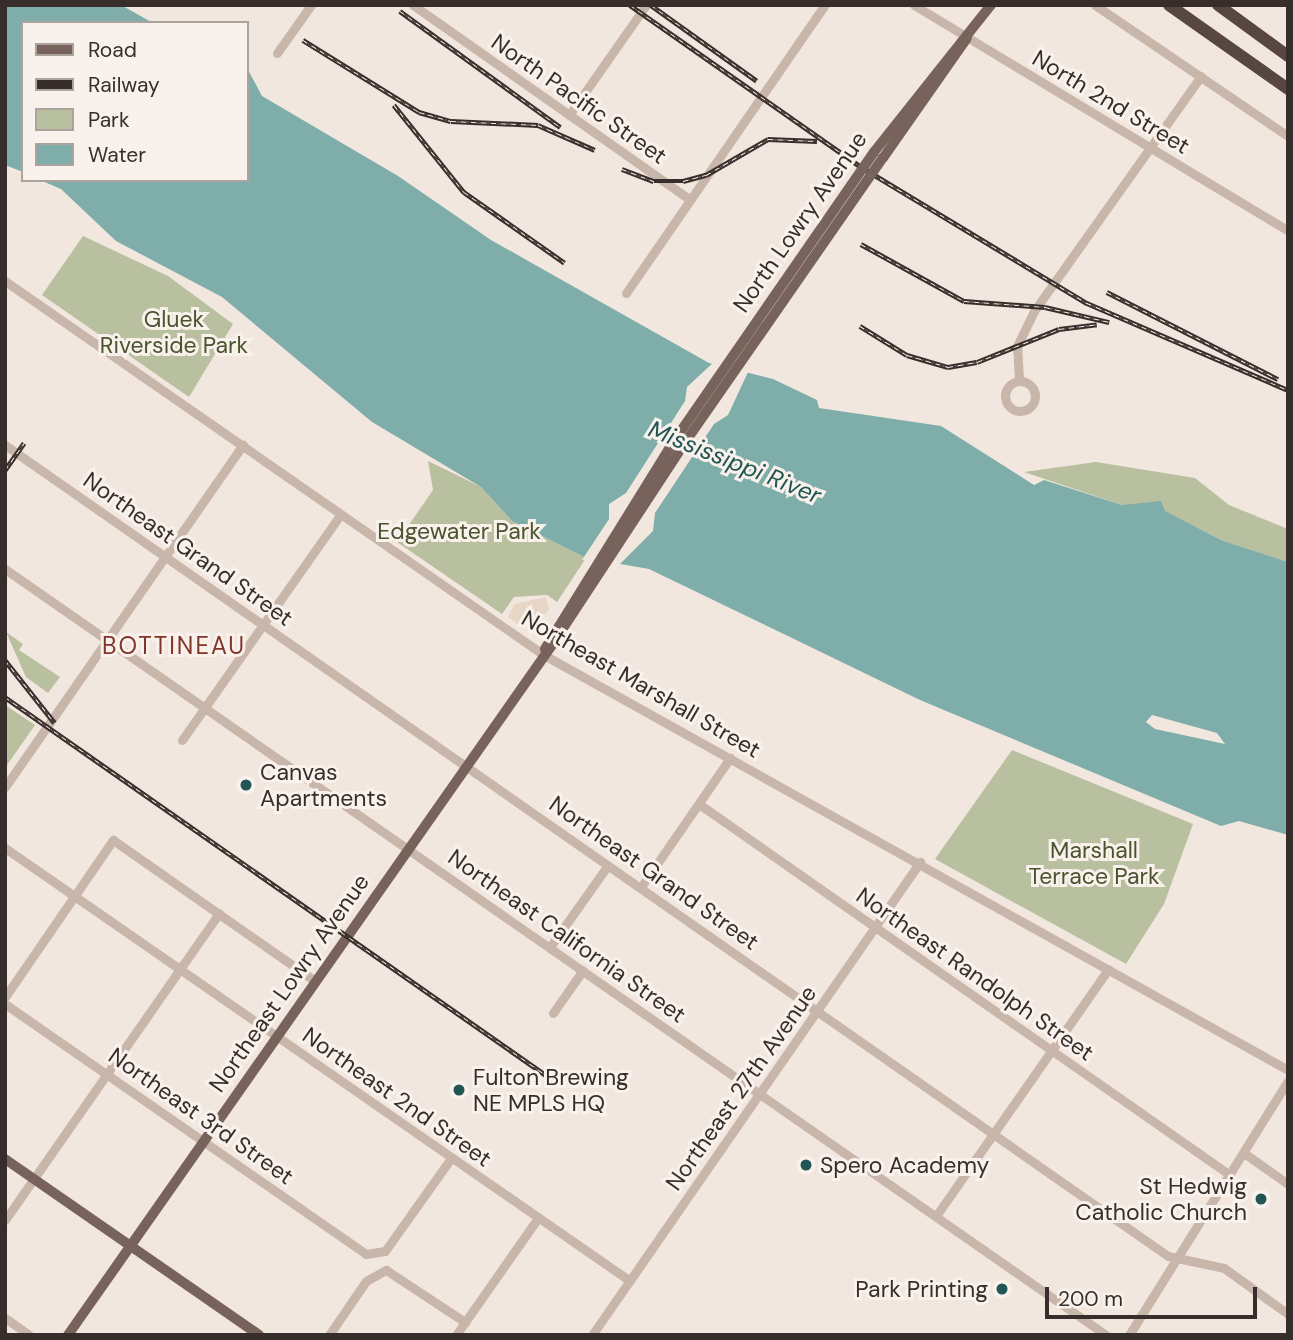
<!DOCTYPE html>
<style>
body{margin:0}
#map{position:relative;width:1293px;height:1340px;overflow:hidden;background:#f1e7df;font-family:"DM Sans",sans-serif}
div>[style]{position:absolute}
.green>*{inset:0;background:#b8c09f}
.plaza>*{inset:0;background:#e8d6c7}
.water>*{inset:0;background:#7fadaa}
.pier>*{inset:0;background:#f1e7df}
.minor>*{height:9px;margin:-4.5px;padding:0 4.5px;transform-origin:4.5px;border-radius:4.5px;background:#c9b6ab}
.minor>.ring{margin:-4.5px;padding:0;box-sizing:content-box;background:none;border:9px solid #c9b6ab;border-radius:50%}
.major>*{height:10px;margin:-5px;padding:0 5px;transform-origin:5px;border-radius:5px;background:#78635c}
.highway>*{height:12px;margin:-6px;padding:0 6px;transform-origin:6px;border-radius:6px;background:#574642}
.rail>*{height:4.5px;margin-top:-2.25px;transform-origin:0;background:repeating-linear-gradient(90deg,#f9f1eb 0 5px,#372d2a 0 10px);box-sizing:border-box;border-block:2px solid #372d2a}
.major-bridge>*{height:10px;margin:-5px;padding:0 5px;transform-origin:5px;border-radius:5px;background:#78635c}
.dots>*{width:19px;height:19px;translate:-50% -50%;box-sizing:border-box;border:4px solid #f9f1eb;border-radius:50%}
span{translate:-50% -50%;white-space:nowrap;text-align:center;line-height:1.15;-webkit-text-stroke:6px #f9f1eb;paint-order:stroke}
.street-label{font-size:23px;color:#372d2a}
.park-label{font-size:23px;color:#4a542f}
.poi-label{font-size:23px;color:#372d2a}
.left{translate:0 -50%;text-align:left}
.right{translate:-100% -50%;text-align:right}
.water-label{font-size:24px;color:#225655;font-style:italic}
.neighbourhood-label{font-size:24px;color:#813528;letter-spacing:2px}
.frame{position:absolute;inset:0;border:7px solid #372d2a;pointer-events:none}
.legend{position:absolute;left:21px;top:21px;width:228px;height:161px;box-sizing:border-box;background:#f9f1eb;border:2px solid #aba39e;margin:0;padding:9px 12px;list-style:none;font-size:21px;color:#372d2a}
.legend li{display:flex;align-items:center;gap:14px;height:35px}
.legend b{width:35px;border:2px solid #aba39e}
.scale{position:absolute;left:1045px;top:1287px;width:212px;height:32px;box-sizing:border-box;border:4px solid #372d2a;border-top:0;padding-left:9px;font-size:21px;line-height:24px;white-space:nowrap;color:#372d2a;-webkit-text-stroke:5px #f9f1eb;paint-order:stroke}
</style>
<div id="map">
<div class="green">
<div style="clip-path:polygon(83px 236px,168px 276px,233px 324px,189px 397px,42px 295px)"></div>
<div style="clip-path:polygon(428px 461px,481px 487px,512px 521px,586px 558px,557px 602px,547px 595px,514px 597px,502px 614px,397px 542px,433px 490px)"></div>
<div style="clip-path:polygon(1096px 462px,1195px 478px,1229px 505px,1288px 529px,1288px 562px,1221px 540px,1164px 511px,1122px 505px,1024px 472px)"></div>
<div style="clip-path:polygon(6px 632px,23px 644px,19px 650px,60px 677px,48px 693px,26px 677px)"></div>
<div style="clip-path:polygon(5px 705px,35px 725px,5px 768px)"></div>
<div style="clip-path:polygon(1012px 750px,1193px 824px,1164px 904px,1126px 964px,935px 859px)"></div>
</div>
<div class="plaza">
<div style="clip-path:polygon(546px 597px,549px 610px,541px 618px,520px 626px,508px 617px,514px 604px)"></div>
</div>
<div class="water">
<div style="clip-path:polygon(5px 5px,121px 5px,153px 23px,23px 23px,23px 172px,5px 165px)"></div>
<div style="clip-path:polygon(evenodd,247px 68px,262px 96px,398px 176px,491px 240px,709px 363px,773px 379px,817px 400px,819px 408px,941px 426px,1034px 485px,1044px 480px,1122px 505px,1161px 501px,1165px 511px,1221px 540px,1288px 562px,1288px 835px,1239px 821px,1221px 826px,920px 700px,649px 569px,586px 558px,512px 521px,481px 487px,372px 422px,222px 297px,116px 241px,61px 189px,40px 180px,247px 180px,247px 68px,1152px 715px,1217px 733px,1225px 744px,1155px 729px,1146px 722px,1152px 715px)"></div>
</div>
<div class="pier">
<div style="clip-path:polygon(715px 361px,749px 370px,728px 415px,714px 424px,655px 513px,653px 531px,617px 567px,582px 560px,609px 519px,609px 504px,626px 493px,685px 401px,687px 387px)"></div>
</div>
<div class="minor">
<div style="left:413px;top:5px;width:337px;rotate:35.1deg"></div>
<div style="left:914px;top:5px;width:437px;rotate:31.1deg"></div>
<div style="left:1095px;top:5px;width:233px;rotate:34.2deg"></div>
<div style="left:277px;top:53px;width:59px;rotate:-54.7deg"></div>
<div style="left:569px;top:115px;width:134px;rotate:-55deg"></div>
<div style="left:5px;top:281px;width:656px;rotate:34.76deg"></div>
<div style="left:544px;top:655px;width:852px;rotate:29.15deg"></div>
<div style="left:626px;top:293px;width:350px;rotate:-55.4deg"></div>
<div class="ring" style="left:1005px;top:381px;width:21px;height:21px"></div>
<div style="left:1019px;top:381px;width:35px;rotate:-93deg"></div>
<div style="left:1017px;top:346px;width:39px;rotate:-64deg"></div>
<div style="left:1034px;top:311px;width:288px;rotate:-54.6deg"></div>
<div style="left:5px;top:445px;width:1418px;rotate:34.89deg"></div>
<div style="left:1168px;top:1256px;width:57px;rotate:12.1deg"></div>
<div style="left:1224px;top:1268px;width:79px;rotate:35.7deg"></div>
<div style="left:5px;top:569px;width:1341px;rotate:34.83deg"></div>
<div style="left:182px;top:740px;width:275px;rotate:-54.9deg"></div>
<div style="left:5px;top:787px;width:417px;rotate:-55.2deg"></div>
<div style="left:699px;top:804px;width:648px;rotate:34.94deg"></div>
<div style="left:5px;top:848px;width:760px;rotate:34.71deg"></div>
<div style="left:641px;top:887px;width:157px;rotate:-55.4deg"></div>
<div style="left:550px;top:947px;width:100px;rotate:-54.7deg"></div>
<div style="left:5px;top:997px;width:191px;rotate:-55.5deg"></div>
<div style="left:113px;top:840px;width:246px;rotate:34.9deg"></div>
<div style="left:5px;top:1004px;width:439px;rotate:34.7deg"></div>
<div style="left:366px;top:1254px;width:19px;rotate:-9deg"></div>
<div style="left:385px;top:1251px;width:114px;rotate:-54.6deg"></div>
<div style="left:553px;top:1013px;width:52px;rotate:-55.1deg"></div>
<div style="left:1244px;top:1153px;width:54px;rotate:35.2deg"></div>
<div style="left:936px;top:1216px;width:301px;rotate:-55.1deg"></div>
<div style="left:5px;top:1220px;width:374px;rotate:-55.1deg"></div>
<div style="left:5px;top:1318px;width:29px;rotate:35deg"></div>
<div style="left:329px;top:1335px;width:65px;rotate:-55.6deg"></div>
<div style="left:366px;top:1281px;width:23px;rotate:-29deg"></div>
<div style="left:386px;top:1270px;width:95px;rotate:33.4deg"></div>
<div style="left:456px;top:1335px;width:143px;rotate:-55deg"></div>
<div style="left:592px;top:1335px;width:576px;rotate:-55.26deg"></div>
<div style="left:1129px;top:1335px;width:300px;rotate:-58deg"></div>
</div>
<div class="major">
<div style="left:874px;top:152px;width:188px;rotate:-51.5deg"></div>
<div style="left:883px;top:158px;width:146px;rotate:-55deg"></div>
<div style="left:545px;top:649px;width:248px;rotate:-58.2deg"></div>
<div style="left:5px;top:1159px;width:309px;rotate:34.7deg"></div>
<div style="left:68px;top:1335px;width:843px;rotate:-54.95deg"></div>
<div style="left:552px;top:645px;width:244px;rotate:-56.7deg"></div>
</div>
<div class="highway">
<div style="left:1169px;top:5px;width:146px;rotate:35.2deg"></div>
<div style="left:1218px;top:5px;width:87px;rotate:36.1deg"></div>
</div>
<div class="rail">
<div style="left:630px;top:5px;width:284px;rotate:35deg"></div>
<div style="left:863px;top:168px;width:262px;rotate:31.1deg"></div>
<div style="left:1087px;top:303px;width:219px;rotate:23.4deg"></div>
<div style="left:651px;top:5px;width:130px;rotate:35.6deg"></div>
<div style="left:400px;top:11px;width:198px;rotate:35.9deg"></div>
<div style="left:303px;top:40px;width:137px;rotate:31.8deg"></div>
<div style="left:419px;top:112px;width:33px;rotate:16deg"></div>
<div style="left:451px;top:121px;width:87px;rotate:2.6deg"></div>
<div style="left:538px;top:125px;width:62px;rotate:23.7deg"></div>
<div style="left:394px;top:105px;width:112px;rotate:51.2deg"></div>
<div style="left:464px;top:192px;width:123px;rotate:35.1deg"></div>
<div style="left:622px;top:169px;width:34px;rotate:21deg"></div>
<div style="left:654px;top:181px;width:29px"></div>
<div style="left:683px;top:181px;width:24px;rotate:-15deg"></div>
<div style="left:706px;top:175px;width:72px;rotate:-30.1deg"></div>
<div style="left:768px;top:139px;width:49px;rotate:2.3deg"></div>
<div style="left:861px;top:244px;width:118px;rotate:29deg"></div>
<div style="left:964px;top:301px;width:81px;rotate:4.2deg"></div>
<div style="left:1045px;top:307px;width:66px;rotate:13.2deg"></div>
<div style="left:1107px;top:292px;width:192px;rotate:27deg"></div>
<div style="left:860px;top:326px;width:55px;rotate:31.7deg"></div>
<div style="left:907px;top:355px;width:43px;rotate:16.3deg"></div>
<div style="left:948px;top:367px;width:29px;rotate:-10deg"></div>
<div style="left:977px;top:362px;width:88px;rotate:-21.9deg"></div>
<div style="left:1059px;top:329px;width:38px;rotate:-7deg"></div>
<div style="left:5px;top:470px;width:33px;rotate:-55deg"></div>
<div style="left:5px;top:660px;width:80px;rotate:51.6deg"></div>
<div style="left:5px;top:697px;width:669px;rotate:34.95deg"></div>
</div>
<div class="major-bridge">
<div style="left:676px;top:438px;width:348px;rotate:-55.3deg"></div>
<div style="left:686px;top:441px;width:345px;rotate:-55.2deg"></div>
</div>
<div class="dots">
<div style="left:246px;top:785px;background:#225655"></div>
<div style="left:459px;top:1090px;background:#225655"></div>
<div style="left:806px;top:1165px;background:#225655"></div>
<div style="left:1261px;top:1199px;background:#225655"></div>
<div style="left:1002px;top:1289px;background:#225655"></div>
</div>
<div class="street-label">
<span style="left:579px;top:99px;rotate:35deg">North Pacific Street</span>
<span style="left:1111px;top:102px;rotate:31deg">North 2nd Street</span>
<span style="left:800px;top:222px;rotate:-55deg">North Lowry Avenue</span>
<span style="left:188px;top:549px;rotate:35deg">Northeast Grand Street</span>
<span style="left:641px;top:684px;rotate:30deg">Northeast Marshall Street</span>
<span style="left:654px;top:873px;rotate:35deg">Northeast Grand Street</span>
<span style="left:567px;top:936px;rotate:35deg">Northeast California Street</span>
<span style="left:975px;top:974px;rotate:35deg">Northeast Randolph Street</span>
<span style="left:289px;top:983px;rotate:-55deg">Northeast Lowry Avenue</span>
<span style="left:741px;top:1088px;rotate:-55deg">Northeast 27th Avenue</span>
<span style="left:397px;top:1097px;rotate:35deg">Northeast 2nd Street</span>
<span style="left:201px;top:1116px;rotate:35deg">Northeast 3rd Street</span>
</div>
<div class="park-label">
<span style="left:174px;top:332px">Gluek<br>Riverside Park</span>
<span style="left:459px;top:531px">Edgewater Park</span>
<span style="left:1094px;top:863px">Marshall<br>Terrace Park</span>
</div>
<div class="poi-label">
<span class="left" style="left:260px;top:785px">Canvas<br>Apartments</span>
<span class="left" style="left:473px;top:1090px">Fulton Brewing<br>NE MPLS HQ</span>
<span class="left" style="left:820px;top:1165px">Spero Academy</span>
<span class="right" style="left:1247px;top:1199px">St Hedwig<br>Catholic Church</span>
<span class="right" style="left:988px;top:1289px">Park Printing</span>
</div>
<div class="water-label">
<span style="left:735px;top:462px;rotate:22deg">Mississippi River</span>
</div>
<div class="neighbourhood-label">
<span style="left:174px;top:646px">BOTTINEAU</span>
</div>
<div class="frame"></div>
<ul class="legend">
<li><b style="height:9px;background:#78635c"></b>Road</li>
<li><b style="height:9px;background:#372d2a"></b>Railway</li>
<li><b style="height:19px;background:#b8c09f"></b>Park</li>
<li><b style="height:19px;background:#7fadaa"></b>Water</li>
</ul>
<div class="scale">200 m</div>
</div>
